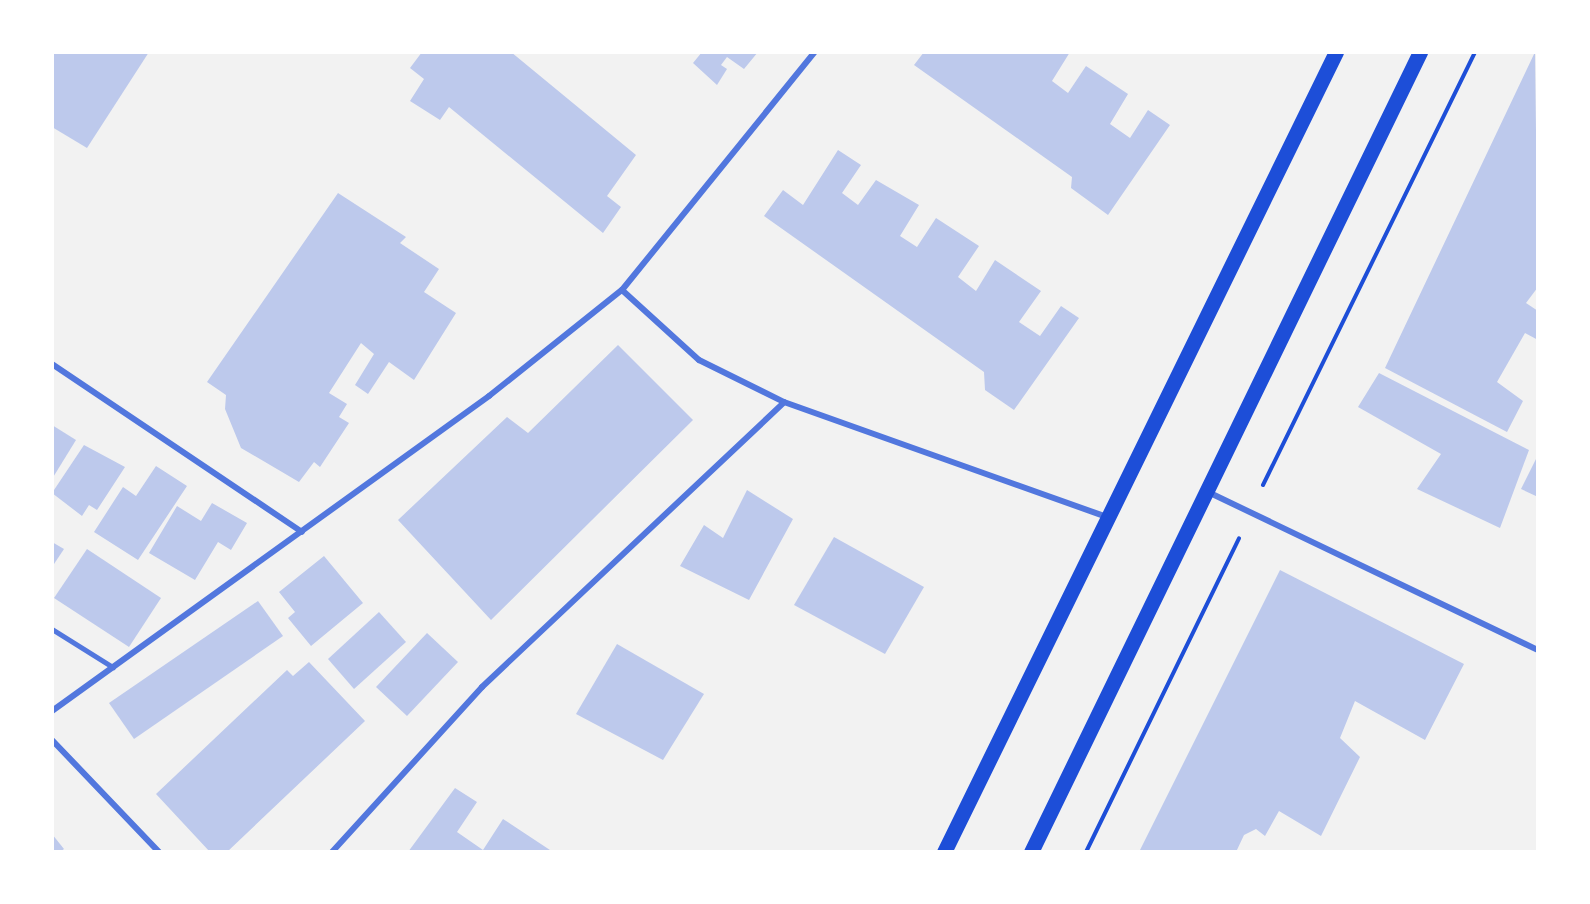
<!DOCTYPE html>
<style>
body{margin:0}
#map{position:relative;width:1590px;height:904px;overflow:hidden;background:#f2f2f2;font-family:Inter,sans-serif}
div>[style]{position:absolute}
.building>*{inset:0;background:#bdc9ec}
.path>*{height:4px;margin:-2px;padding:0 2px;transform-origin:2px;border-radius:2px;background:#1d4ed8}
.service>*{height:4.5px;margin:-2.25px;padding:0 2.25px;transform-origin:2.25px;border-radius:2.25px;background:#5277de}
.minor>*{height:6px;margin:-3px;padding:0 3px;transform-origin:3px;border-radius:3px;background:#5277de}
.primary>*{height:15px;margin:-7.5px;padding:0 7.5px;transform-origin:7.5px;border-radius:7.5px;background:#1d4ed8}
span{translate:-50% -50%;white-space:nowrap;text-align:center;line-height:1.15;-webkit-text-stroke:5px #fff;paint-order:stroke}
.frame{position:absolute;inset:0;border:54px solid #fff;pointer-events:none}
</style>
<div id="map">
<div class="building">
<div style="clip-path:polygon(52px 52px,149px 52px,87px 148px,52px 127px)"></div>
<div style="clip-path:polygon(422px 52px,511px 52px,636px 155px,607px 196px,621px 207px,603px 233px,449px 107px,440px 120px,410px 101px,424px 79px,410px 68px)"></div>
<div style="clip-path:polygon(702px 52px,758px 52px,744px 69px,727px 57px,721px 65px,727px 69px,717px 85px,693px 63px)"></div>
<div style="clip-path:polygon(924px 52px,1070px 52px,1052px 81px,1068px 93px,1086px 66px,1128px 94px,1110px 124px,1130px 138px,1148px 110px,1170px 125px,1108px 215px,1071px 188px,1072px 177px,914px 65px)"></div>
<div style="clip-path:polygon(1535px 52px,1538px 287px,1526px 303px,1538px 311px,1538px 340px,1525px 333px,1497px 382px,1523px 401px,1507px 432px,1385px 368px)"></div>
<div style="clip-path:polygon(838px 150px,861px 165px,842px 193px,858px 205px,876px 180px,919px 205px,900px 236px,917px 247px,936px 218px,979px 246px,958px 277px,976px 291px,995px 260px,1041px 291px,1019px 322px,1040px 336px,1061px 306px,1079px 318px,1014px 410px,985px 390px,984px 372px,764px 216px,783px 190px,803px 205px)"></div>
<div style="clip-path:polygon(338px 193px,406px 237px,400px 243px,439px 269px,424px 292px,456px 313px,414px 380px,389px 362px,368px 394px,355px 385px,374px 354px,361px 343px,329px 393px,347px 404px,339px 417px,349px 423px,320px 467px,314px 462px,299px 482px,241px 448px,225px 409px,226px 395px,207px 382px)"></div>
<div style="clip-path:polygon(618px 345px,693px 420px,491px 620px,398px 520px,507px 417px,528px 433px)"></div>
<div style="clip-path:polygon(1379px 373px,1529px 450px,1500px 528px,1417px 489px,1441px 454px,1358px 407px)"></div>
<div style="clip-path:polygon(52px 425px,76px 440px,52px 479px)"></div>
<div style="clip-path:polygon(84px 445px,125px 467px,97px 510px,89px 505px,82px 516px,52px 493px)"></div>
<div style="clip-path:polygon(1538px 455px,1538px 497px,1521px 489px)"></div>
<div style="clip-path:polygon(156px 466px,187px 486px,138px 560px,94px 532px,123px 487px,136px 496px)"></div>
<div style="clip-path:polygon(747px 490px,793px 519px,749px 600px,680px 566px,704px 525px,723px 538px)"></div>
<div style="clip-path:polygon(212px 503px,247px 523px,231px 550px,218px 542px,195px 580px,149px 553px,177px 506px,201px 521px)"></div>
<div style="clip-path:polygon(834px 537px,924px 587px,885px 654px,794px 605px)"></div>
<div style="clip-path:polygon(52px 542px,64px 549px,52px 567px)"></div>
<div style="clip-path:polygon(87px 549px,161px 598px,129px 647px,54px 598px)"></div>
<div style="clip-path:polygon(324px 556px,363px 603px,311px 646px,288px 618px,295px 612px,279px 592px)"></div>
<div style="clip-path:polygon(1280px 570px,1464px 664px,1425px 740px,1355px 701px,1340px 738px,1360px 757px,1321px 836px,1279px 811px,1265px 836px,1256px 829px,1244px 835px,1236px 852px,1139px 852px)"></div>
<div style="clip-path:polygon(258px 601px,283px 636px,134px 739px,109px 703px)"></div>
<div style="clip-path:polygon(379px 612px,406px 642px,354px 689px,328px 659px)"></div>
<div style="clip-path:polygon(427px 633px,458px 662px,407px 716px,376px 687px)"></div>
<div style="clip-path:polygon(617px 644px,704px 694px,663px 760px,576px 714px)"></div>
<div style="clip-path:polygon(309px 662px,365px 721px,227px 852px,210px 852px,156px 794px,287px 670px,293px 676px)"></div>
<div style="clip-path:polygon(455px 788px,477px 802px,457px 832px,483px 850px,503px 819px,553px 852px,408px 852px)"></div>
<div style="clip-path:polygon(52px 834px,64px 849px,60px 852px,52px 852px)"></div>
</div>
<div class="path">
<div style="left:1263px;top:485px;width:482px;rotate:-63.9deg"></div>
<div style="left:1086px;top:852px;width:349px;rotate:-64deg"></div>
</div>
<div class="service">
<div style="left:52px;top:629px;width:72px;rotate:31.9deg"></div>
</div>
<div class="minor">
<div style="left:622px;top:290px;width:104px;rotate:42.3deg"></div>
<div style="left:699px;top:360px;width:95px;rotate:26.3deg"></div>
<div style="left:784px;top:402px;width:341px;rotate:19.6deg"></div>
<div style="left:52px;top:364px;width:301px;rotate:33.9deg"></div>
<div style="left:1208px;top:492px;width:366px;rotate:25.6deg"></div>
<div style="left:52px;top:711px;width:539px;rotate:-35.78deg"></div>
<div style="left:489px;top:396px;width:170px;rotate:-38.6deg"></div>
<div style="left:622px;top:290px;width:306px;rotate:-51deg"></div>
<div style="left:52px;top:740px;width:155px;rotate:46.3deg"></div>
<div style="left:332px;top:852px;width:223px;rotate:-47.7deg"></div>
<div style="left:482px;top:687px;width:415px;rotate:-43.3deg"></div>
</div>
<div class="primary">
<div style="left:944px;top:852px;width:891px;rotate:-63.9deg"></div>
<div style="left:1031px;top:852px;width:890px;rotate:-64.07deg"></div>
</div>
<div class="frame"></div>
</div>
